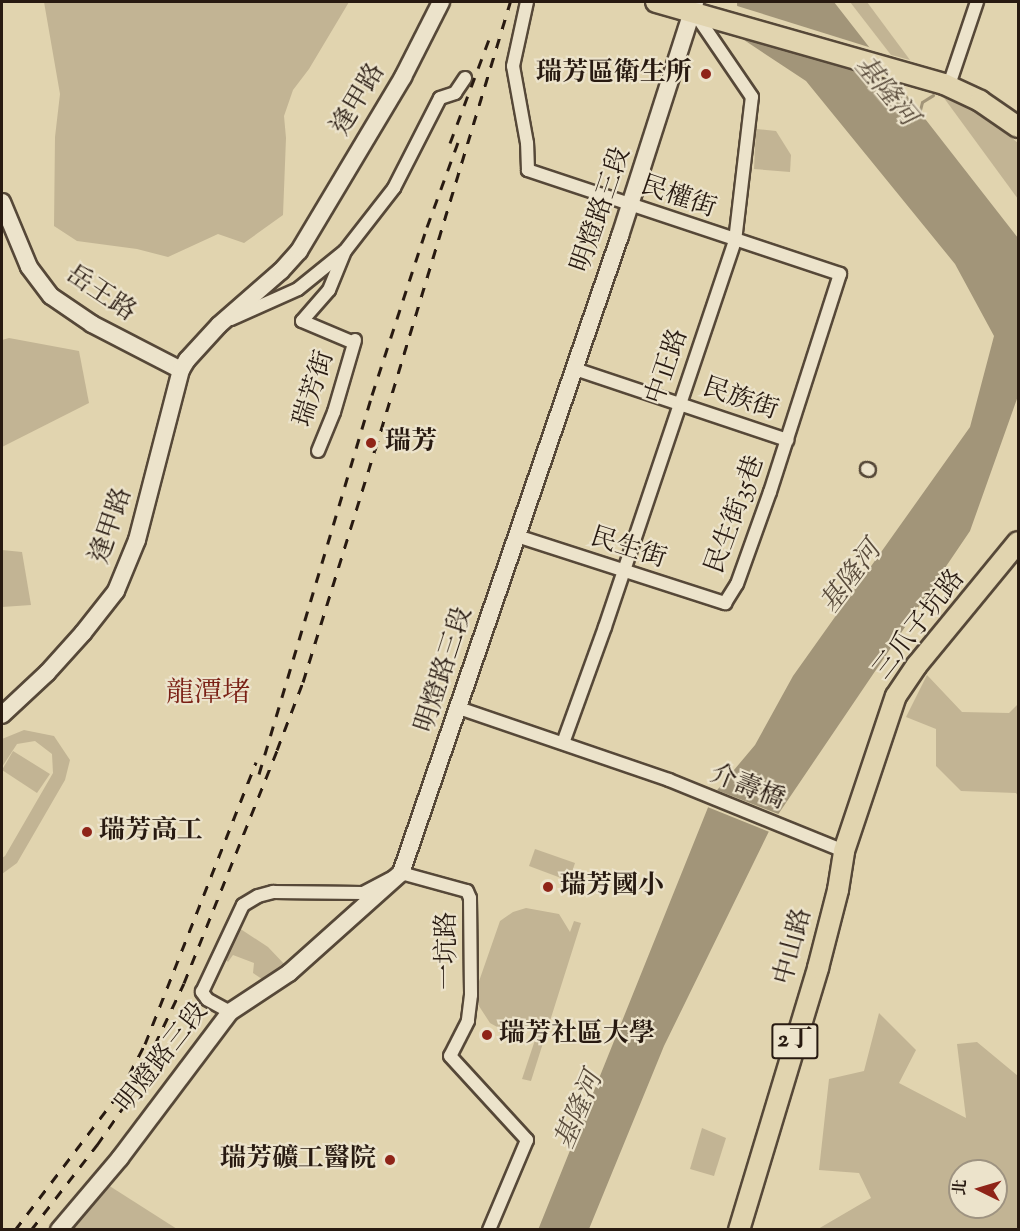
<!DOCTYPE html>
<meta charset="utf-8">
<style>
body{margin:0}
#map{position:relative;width:1020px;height:1231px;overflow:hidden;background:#e1d4af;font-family:"Sorts Mill Goudy","Noto Serif TC",serif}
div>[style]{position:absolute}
.green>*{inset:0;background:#c2b494}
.water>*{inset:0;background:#a29579}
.pier>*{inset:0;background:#e1d4af}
.stream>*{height:3px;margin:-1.5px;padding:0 1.5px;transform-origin:1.5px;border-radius:1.5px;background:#a29579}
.roads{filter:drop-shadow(2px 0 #564838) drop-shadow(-2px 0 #564838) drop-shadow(0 2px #564838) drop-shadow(0 -2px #564838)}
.street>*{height:12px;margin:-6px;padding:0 6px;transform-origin:6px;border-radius:6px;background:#ece3cb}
.secondary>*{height:16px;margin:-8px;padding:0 8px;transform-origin:8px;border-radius:8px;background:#ece3cb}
.primary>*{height:20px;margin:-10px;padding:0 10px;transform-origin:10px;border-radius:10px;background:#e1d4af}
.rail>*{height:3px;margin-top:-1.5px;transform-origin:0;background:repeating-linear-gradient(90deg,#281a11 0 10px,transparent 0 20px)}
.dots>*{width:16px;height:16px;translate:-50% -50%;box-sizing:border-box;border:3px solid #ece3cb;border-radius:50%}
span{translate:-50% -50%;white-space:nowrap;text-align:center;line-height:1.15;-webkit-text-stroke:4.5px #ece3cb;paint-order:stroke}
.shield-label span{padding:2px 4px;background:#ece3cb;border:2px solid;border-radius:4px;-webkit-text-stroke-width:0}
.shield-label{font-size:24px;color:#281a11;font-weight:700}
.poi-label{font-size:26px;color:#281a11;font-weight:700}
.right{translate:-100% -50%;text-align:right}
.left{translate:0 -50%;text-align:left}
.street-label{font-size:26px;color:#281a11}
.water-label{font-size:27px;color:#594b3b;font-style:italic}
.quarter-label{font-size:28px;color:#7a1f14}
.frame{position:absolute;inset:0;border:3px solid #281a11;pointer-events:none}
.north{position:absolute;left:948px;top:1159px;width:60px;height:60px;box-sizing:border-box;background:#ece3cb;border:2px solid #9e9381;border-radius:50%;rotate:275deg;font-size:16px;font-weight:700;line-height:24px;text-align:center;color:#281a11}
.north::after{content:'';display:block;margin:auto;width:21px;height:27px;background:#8f2418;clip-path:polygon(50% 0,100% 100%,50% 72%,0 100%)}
</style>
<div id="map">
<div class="green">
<div style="clip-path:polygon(44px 2px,349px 2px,309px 69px,293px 90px,284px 116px,286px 138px,283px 215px,244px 243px,218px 234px,168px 257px,137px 249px,77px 241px,54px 226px,55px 137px,60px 94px)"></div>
<div style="clip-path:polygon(850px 2px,867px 2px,910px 60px,891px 55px)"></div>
<div style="clip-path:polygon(944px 98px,980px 112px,1018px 143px,1018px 199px)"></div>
<div style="clip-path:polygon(756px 129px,776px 131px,791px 155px,790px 172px,754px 169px)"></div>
<div style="clip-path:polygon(9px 338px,79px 351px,89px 403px,2px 447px,2px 340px)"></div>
<div style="clip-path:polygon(2px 550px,22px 552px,31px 605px,2px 607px)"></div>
<div style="clip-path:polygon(927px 675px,962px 712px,1009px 713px,1018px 704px,1018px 796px,1016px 793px,961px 791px,936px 766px,936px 729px,906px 717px)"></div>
<div style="clip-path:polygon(24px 730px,54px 736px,70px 760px,65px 780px,17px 863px,2px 874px,2px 858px,5px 856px,53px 773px,52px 754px,35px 741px,17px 744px,2px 767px,2px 739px)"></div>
<div style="clip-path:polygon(13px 751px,50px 774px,37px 793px,2px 770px)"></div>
<div style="clip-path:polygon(535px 849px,575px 863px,569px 881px,529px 866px)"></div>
<div style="clip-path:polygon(526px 908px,559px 914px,570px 932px,574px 921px,581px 923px,531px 1081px,522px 1079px,540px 1025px,517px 1032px,499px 1028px,490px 1023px,477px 1003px,477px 987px,500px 921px,513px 912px)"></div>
<div style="clip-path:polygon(239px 928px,268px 947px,287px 967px,265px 981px,253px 973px,254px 963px,233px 955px,228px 962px,226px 960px)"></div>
<div style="clip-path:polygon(evenodd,879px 1013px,916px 1050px,899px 1083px,966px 1118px,957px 1044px,977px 1042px,1018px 1076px,1018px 1229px,818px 1229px,871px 1198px,859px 1173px,819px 1170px,829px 1079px,864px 1071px,879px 1013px,960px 1171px,996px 1171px,996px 1207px,960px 1207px,960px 1171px)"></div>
<div style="clip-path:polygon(702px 1128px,726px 1138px,714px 1176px,690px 1169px)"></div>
<div style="clip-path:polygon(108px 1185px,177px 1229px,71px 1229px)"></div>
</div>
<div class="water">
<div style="clip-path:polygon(737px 2px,834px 2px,1018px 238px,1018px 396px,970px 531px,775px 819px,664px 1046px,589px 1229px,538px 1230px,713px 795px,755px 745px,793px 676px,970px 427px,994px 336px,955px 264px,806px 81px,738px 36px)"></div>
</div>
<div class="pier">
<div style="clip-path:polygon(734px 5px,875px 49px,904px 86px,735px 35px)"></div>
<div style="clip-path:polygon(714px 789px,781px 815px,772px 833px,705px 806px)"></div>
</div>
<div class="stream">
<div style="left:919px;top:114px;width:12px;rotate:-76deg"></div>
<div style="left:922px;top:102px;width:13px;rotate:-32deg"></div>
</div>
<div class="roads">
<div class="street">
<div style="left:949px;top:85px;width:88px;rotate:-71.4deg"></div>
<div style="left:345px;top:251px;width:42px;rotate:112.3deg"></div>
<div style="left:329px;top:290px;width:41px;rotate:131.1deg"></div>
<div style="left:302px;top:321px;width:56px;rotate:22.9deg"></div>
<div style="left:231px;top:319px;width:73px;rotate:-24.1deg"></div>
<div style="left:298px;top:289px;width:60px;rotate:-39deg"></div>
<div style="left:345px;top:251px;width:80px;rotate:-52.1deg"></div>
<div style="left:394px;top:188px;width:101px;rotate:-62.9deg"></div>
<div style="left:440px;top:98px;width:16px;rotate:-18deg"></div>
<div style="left:455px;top:93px;width:18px;rotate:-56deg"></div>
<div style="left:575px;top:369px;width:224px;rotate:18.5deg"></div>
<div style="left:318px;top:451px;width:42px;rotate:-67.7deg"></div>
<div style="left:334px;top:412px;width:75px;rotate:-73.7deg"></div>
<div style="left:867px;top:469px;width:2px;rotate:27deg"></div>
<div style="left:517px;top:536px;width:219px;rotate:17.9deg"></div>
<div style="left:725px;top:603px;width:22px;rotate:-58deg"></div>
<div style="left:737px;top:584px;width:98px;rotate:-70.3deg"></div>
<div style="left:770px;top:492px;width:229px;rotate:-72.2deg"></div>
<div style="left:840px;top:274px;width:329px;rotate:-161.6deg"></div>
<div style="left:528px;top:170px;width:27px;rotate:-92deg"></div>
<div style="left:527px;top:143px;width:78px;rotate:-100.3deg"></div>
<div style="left:513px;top:66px;width:66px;rotate:-77.7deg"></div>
<div style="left:459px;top:708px;width:222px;rotate:18.9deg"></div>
<div style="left:669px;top:780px;width:189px;rotate:22.1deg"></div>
<div style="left:563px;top:743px;width:123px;rotate:-70.1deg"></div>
<div style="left:605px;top:627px;width:407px;rotate:-71.4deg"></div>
<div style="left:735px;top:241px;width:145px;rotate:-83.3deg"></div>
<div style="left:752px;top:97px;width:103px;rotate:-124.3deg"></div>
<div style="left:230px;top:1012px;width:26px;rotate:-151deg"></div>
<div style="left:207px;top:999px;width:9px;rotate:-126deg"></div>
<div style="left:202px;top:992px;width:96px;rotate:-64.8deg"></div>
<div style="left:243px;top:905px;width:17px;rotate:-31deg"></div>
<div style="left:258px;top:896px;width:16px;rotate:-15deg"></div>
<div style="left:273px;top:892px;width:90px;rotate:0.6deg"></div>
<div style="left:363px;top:893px;width:43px;rotate:-27.8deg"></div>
<div style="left:401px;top:873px;width:68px;rotate:15.3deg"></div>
<div style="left:467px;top:891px;width:8px;rotate:67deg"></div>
<div style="left:470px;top:898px;width:97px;rotate:89.4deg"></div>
<div style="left:471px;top:995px;width:26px;rotate:97deg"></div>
<div style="left:468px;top:1021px;width:39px;rotate:117deg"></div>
<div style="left:450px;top:1056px;width:114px;rotate:47.5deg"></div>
<div style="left:527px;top:1140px;width:98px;rotate:112.9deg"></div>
</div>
<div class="secondary">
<div style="left:2px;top:202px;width:70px;rotate:67.4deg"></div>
<div style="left:29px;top:267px;width:36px;rotate:53deg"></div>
<div style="left:51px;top:296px;width:50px;rotate:34.3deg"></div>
<div style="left:92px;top:324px;width:100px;rotate:27.3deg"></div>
<div style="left:2px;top:715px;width:62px;rotate:-43deg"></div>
<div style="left:47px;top:673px;width:54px;rotate:-48deg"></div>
<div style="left:83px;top:633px;width:53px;rotate:-51.8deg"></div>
<div style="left:116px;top:591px;width:55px;rotate:-67.6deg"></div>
<div style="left:137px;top:540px;width:176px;rotate:-75.5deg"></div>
<div style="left:181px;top:370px;width:12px;rotate:-59deg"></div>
<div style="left:187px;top:360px;width:47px;rotate:-47.6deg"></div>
<div style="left:219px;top:325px;width:82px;rotate:-41.1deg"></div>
<div style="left:281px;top:271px;width:27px;rotate:-48deg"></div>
<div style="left:299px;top:251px;width:203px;rotate:-59.1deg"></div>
<div style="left:403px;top:77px;width:84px;rotate:-63.1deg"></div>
<div style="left:59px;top:1230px;width:94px;rotate:-49.7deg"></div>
<div style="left:120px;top:1158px;width:183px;rotate:-53deg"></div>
<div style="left:230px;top:1012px;width:71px;rotate:-33.5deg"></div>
<div style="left:289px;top:973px;width:150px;rotate:-41.8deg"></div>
<div style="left:401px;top:873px;width:674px;rotate:-71.03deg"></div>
<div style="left:620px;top:236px;width:246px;rotate:-72.2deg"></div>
</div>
<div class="primary">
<div style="left:656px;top:2px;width:299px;rotate:15.9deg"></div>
<div style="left:944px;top:84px;width:40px;rotate:25deg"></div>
<div style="left:980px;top:101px;width:46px;rotate:34.4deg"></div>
<div style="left:739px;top:1230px;width:274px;rotate:-73.2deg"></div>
<div style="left:818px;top:968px;width:81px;rotate:-75.6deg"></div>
<div style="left:838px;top:890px;width:39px;rotate:-81deg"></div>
<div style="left:844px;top:851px;width:163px;rotate:-71.5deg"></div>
<div style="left:896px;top:696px;width:37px;rotate:-56deg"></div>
<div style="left:917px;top:665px;width:159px;rotate:-50.6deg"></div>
</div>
</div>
<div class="rail">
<div style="left:450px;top:143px;width:116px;rotate:-69.4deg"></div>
<div style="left:259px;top:774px;width:395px;rotate:-73.4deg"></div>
<div style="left:372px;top:395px;width:177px;rotate:-71.9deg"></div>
<div style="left:427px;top:227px;width:99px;rotate:-69.9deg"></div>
<div style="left:15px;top:1230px;width:173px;rotate:-52.7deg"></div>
<div style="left:120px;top:1092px;width:54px;rotate:-62.5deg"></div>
<div style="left:145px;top:1044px;width:303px;rotate:-68.5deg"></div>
<div style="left:31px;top:1230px;width:108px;rotate:-52.2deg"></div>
<div style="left:97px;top:1145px;width:56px;rotate:-55.2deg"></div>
<div style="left:129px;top:1099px;width:128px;rotate:-64.6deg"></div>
<div style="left:184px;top:983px;width:251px;rotate:-68.2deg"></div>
<div style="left:277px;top:750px;width:73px;rotate:-69.1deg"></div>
<div style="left:303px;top:682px;width:243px;rotate:-72.8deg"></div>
<div style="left:375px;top:450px;width:468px;rotate:-73.2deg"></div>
</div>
<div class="dots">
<div style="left:706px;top:74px;background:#8f2418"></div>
<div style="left:371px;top:443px;background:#8f2418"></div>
<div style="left:87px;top:832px;background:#8f2418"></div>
<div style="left:548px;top:887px;background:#8f2418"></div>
<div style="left:487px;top:1035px;background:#8f2418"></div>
<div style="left:390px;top:1160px;background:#8f2418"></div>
</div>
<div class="shield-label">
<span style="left:795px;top:1041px">2丁</span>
</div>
<div class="poi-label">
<span class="right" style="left:692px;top:74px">瑞芳區衛生所</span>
<span class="left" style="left:385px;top:443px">瑞芳</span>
<span class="left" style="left:99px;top:832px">瑞芳高工</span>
<span class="left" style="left:560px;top:887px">瑞芳國小</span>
<span class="left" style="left:499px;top:1035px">瑞芳社區大學</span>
<span class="right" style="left:376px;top:1160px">瑞芳礦工醫院</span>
</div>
<div class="street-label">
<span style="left:359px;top:100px;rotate:-59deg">逢甲路</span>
<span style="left:678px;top:198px;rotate:19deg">民權街</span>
<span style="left:602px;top:210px;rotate:-71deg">明燈路三段</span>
<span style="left:100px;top:294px;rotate:34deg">岳王路</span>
<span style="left:668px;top:367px;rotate:-71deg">中正路</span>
<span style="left:315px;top:389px;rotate:-72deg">瑞芳街</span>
<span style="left:740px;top:400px;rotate:19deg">民族街</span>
<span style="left:736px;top:515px;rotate:-70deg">民生街35巷</span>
<span style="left:112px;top:526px;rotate:-71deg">逢甲路</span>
<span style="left:628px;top:549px;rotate:18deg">民生街</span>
<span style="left:920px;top:625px;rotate:-52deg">三爪子坑路</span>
<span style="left:445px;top:670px;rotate:-72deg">明燈路三段</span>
<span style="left:747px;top:788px;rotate:22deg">介壽橋</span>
<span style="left:794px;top:947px;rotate:-75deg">中山路</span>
<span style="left:448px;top:951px;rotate:-90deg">一坑路</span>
<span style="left:163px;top:1058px;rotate:-52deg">明燈路三段</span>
</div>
<div class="water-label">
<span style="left:885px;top:92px;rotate:50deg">基隆河</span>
<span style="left:852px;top:578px;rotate:-53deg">基隆河</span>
<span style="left:580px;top:1111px;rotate:-67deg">基隆河</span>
</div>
<div class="quarter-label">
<span style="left:208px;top:694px">龍潭堵</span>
</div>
<div class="frame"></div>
<div class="north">北</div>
</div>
